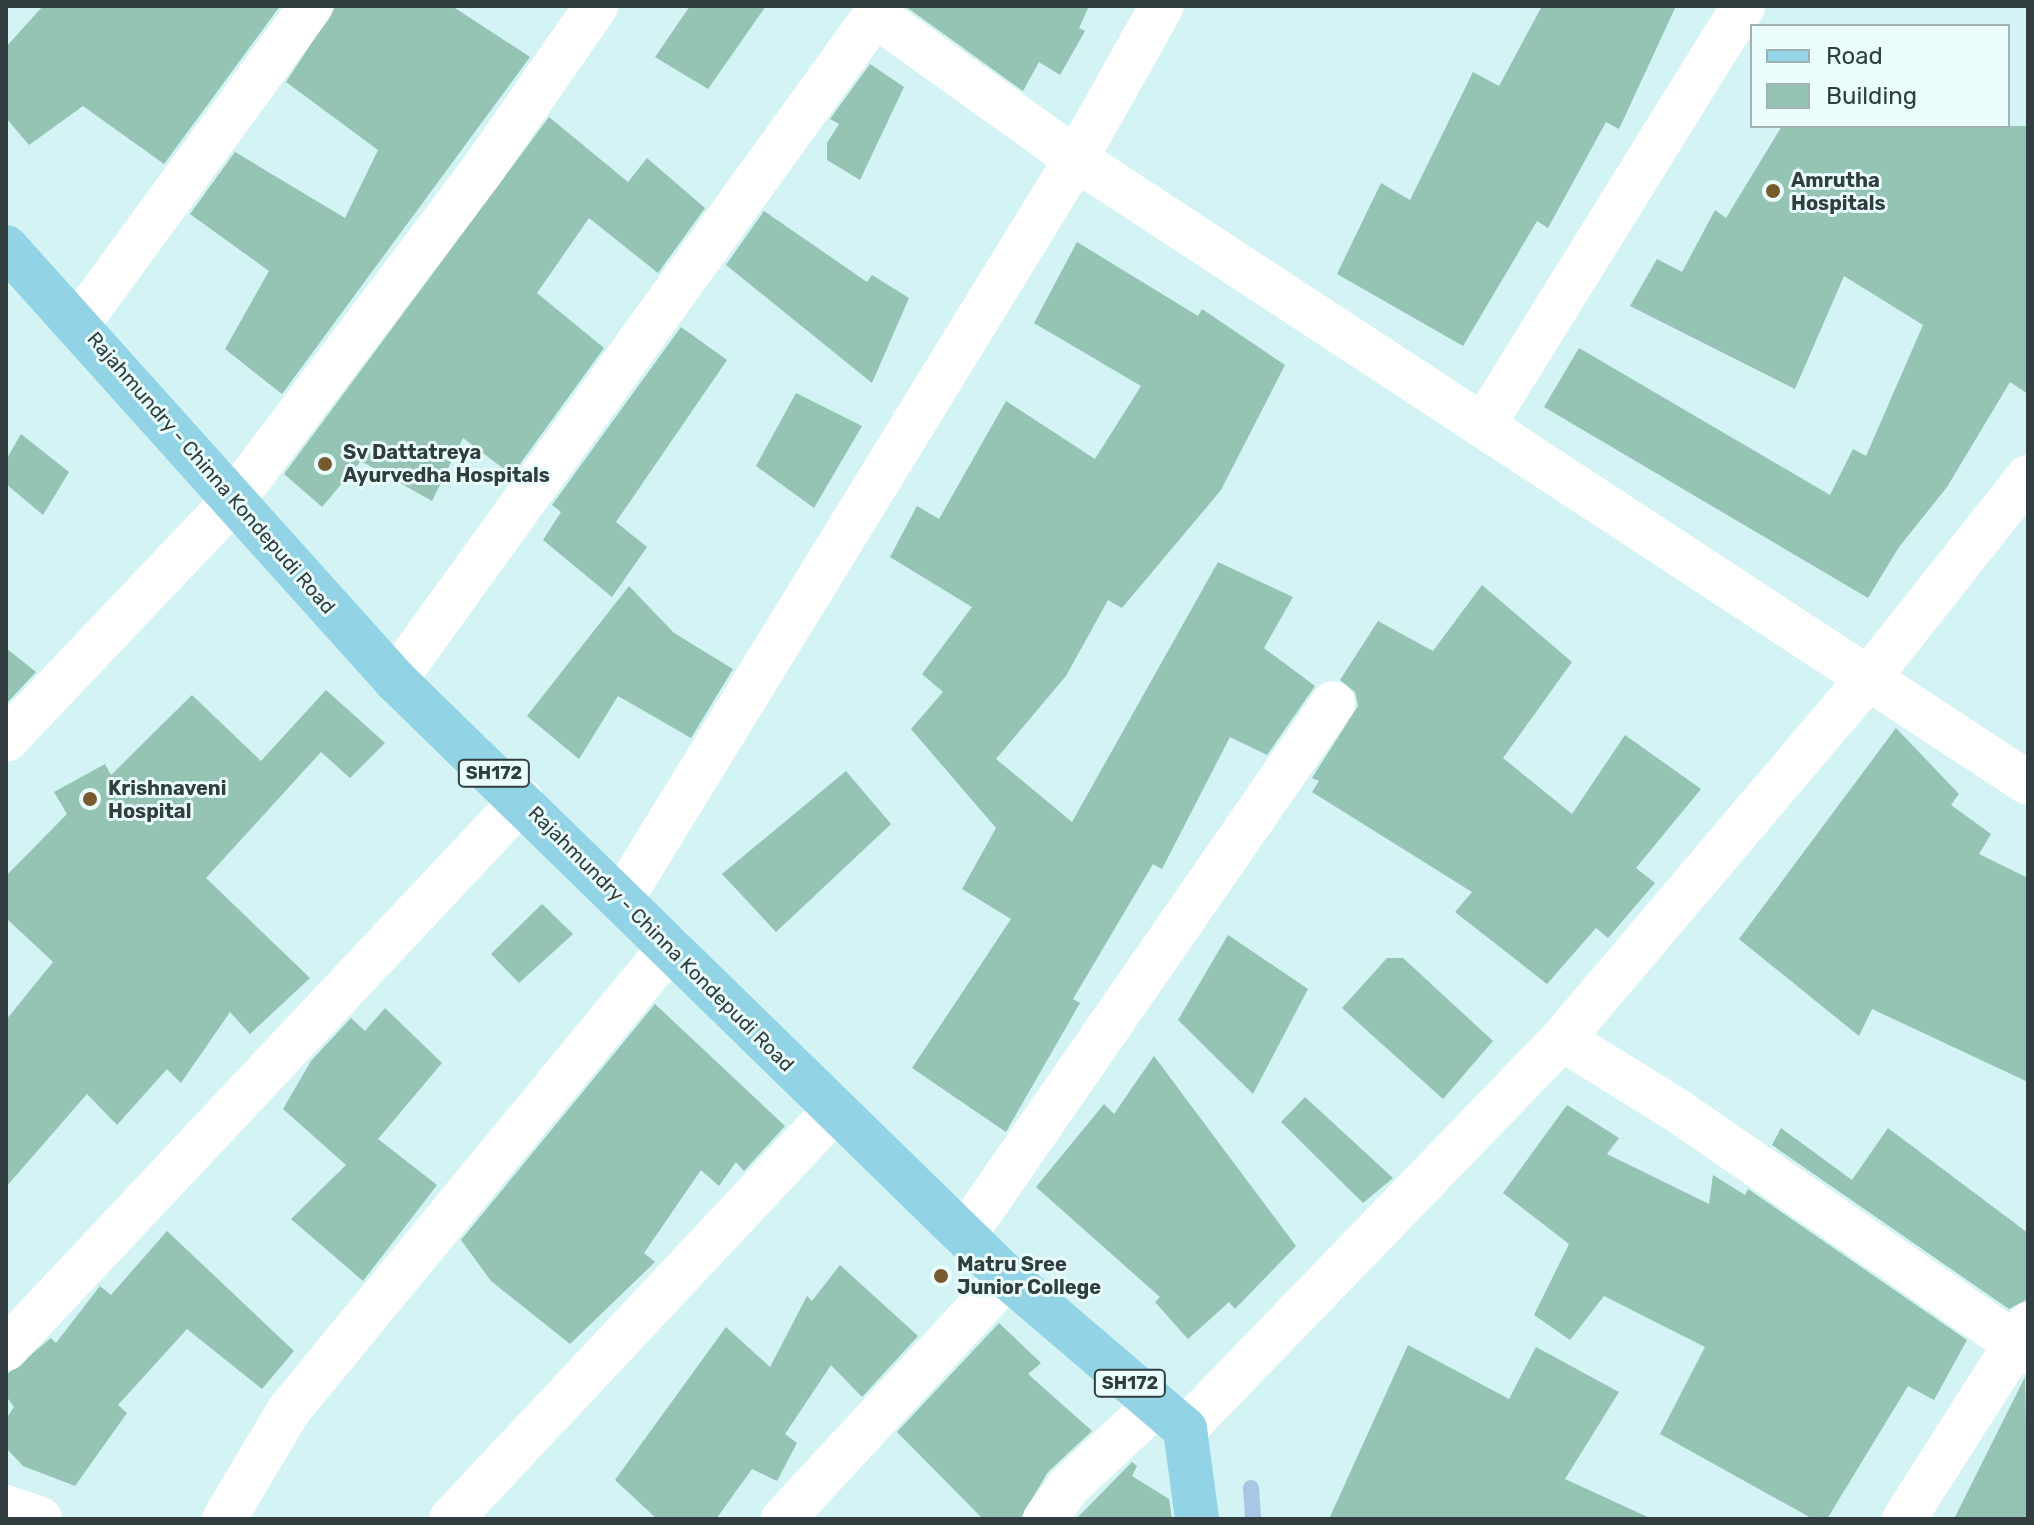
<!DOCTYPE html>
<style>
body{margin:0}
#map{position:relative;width:2034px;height:1525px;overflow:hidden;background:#d3f3f4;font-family:Rubik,sans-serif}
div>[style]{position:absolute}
.stream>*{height:16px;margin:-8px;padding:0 8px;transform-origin:8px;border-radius:8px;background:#a8c7e4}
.building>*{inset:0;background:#95c3b4}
.minor>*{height:44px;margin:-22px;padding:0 22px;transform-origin:22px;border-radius:22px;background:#fff}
.primary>*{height:44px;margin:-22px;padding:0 22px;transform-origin:22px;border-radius:22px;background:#92d3e6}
.dots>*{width:22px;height:22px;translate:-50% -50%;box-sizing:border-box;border:4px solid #eafefe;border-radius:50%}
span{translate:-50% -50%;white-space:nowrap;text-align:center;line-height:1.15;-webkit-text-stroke:6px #eafefe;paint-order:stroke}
.shield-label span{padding:2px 6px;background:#eafefe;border:2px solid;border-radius:6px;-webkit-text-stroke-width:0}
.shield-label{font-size:18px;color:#313d3e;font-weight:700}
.poi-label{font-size:20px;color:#313d3e;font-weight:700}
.left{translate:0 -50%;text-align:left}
.street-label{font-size:20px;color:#313d3e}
.frame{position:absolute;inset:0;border:8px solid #313d3e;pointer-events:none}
.legend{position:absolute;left:1750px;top:24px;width:260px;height:104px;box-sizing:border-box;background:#eafefe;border:2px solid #a0b1b1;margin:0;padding:10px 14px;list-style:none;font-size:24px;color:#313d3e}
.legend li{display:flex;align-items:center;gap:16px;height:40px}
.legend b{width:40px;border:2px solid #a0b1b1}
</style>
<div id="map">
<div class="stream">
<div style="left:1251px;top:1488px;width:31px;rotate:86deg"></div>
</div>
<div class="building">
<div style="clip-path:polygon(43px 6px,280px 6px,164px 164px,83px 106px,29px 145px,6px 118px,6px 47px)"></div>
<div style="clip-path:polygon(336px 6px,452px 6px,530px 57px,282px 394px,225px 349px,269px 271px,190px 214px,235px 152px,345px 218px,378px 150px,286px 82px)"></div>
<div style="clip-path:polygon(690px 6px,766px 6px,708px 89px,655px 57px)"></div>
<div style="clip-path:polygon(905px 6px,1089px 6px,1079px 28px,1085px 31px,1060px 75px,1039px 62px,1023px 91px)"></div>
<div style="clip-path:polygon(1542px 6px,1676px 6px,1619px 129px,1606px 122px,1548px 228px,1537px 221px,1463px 346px,1337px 274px,1381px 183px,1410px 200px,1473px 72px,1499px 86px)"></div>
<div style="clip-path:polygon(870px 64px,904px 87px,860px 180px,827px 160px,827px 143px,839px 124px,830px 119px)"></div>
<div style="clip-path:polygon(549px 117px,628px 182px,647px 158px,705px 208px,658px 273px,589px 218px,537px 293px,604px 348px,512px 475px,463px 438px,432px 501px,361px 461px,322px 507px,284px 474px)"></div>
<div style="clip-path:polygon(1782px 126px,2028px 126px,2028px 394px,2010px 382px,1947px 487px,1899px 547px,1868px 598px,1544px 407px,1579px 348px,1830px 495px,1853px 449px,1866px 456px,1923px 325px,1844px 276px,1795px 389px,1630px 306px,1657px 259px,1682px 272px,1715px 210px,1726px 218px)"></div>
<div style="clip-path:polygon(764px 211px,867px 282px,872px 275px,909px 298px,872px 383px,726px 265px)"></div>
<div style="clip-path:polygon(1077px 242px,1198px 316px,1202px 309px,1285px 365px,1221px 490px,1122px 608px,1108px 600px,1066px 676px,996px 759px,1072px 822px,1218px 562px,1293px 597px,1264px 648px,1315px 686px,1267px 755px,1230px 737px,1162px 869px,1153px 864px,1073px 999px,1080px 1003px,1006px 1132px,912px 1068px,1011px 919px,962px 889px,996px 828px,911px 729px,943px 692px,922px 674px,972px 607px,890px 557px,917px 506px,939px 519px,1006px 401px,1095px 459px,1141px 386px,1034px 323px)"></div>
<div style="clip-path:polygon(681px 327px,727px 360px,616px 522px,647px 547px,612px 597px,543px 540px,561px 512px,552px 505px)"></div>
<div style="clip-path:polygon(796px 393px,862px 426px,814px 508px,756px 466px)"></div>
<div style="clip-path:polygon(21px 434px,69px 472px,43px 515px,6px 484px,6px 460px)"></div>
<div style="clip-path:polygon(1482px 585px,1572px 662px,1503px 758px,1572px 814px,1625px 735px,1701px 789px,1636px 868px,1655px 883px,1608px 938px,1596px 928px,1547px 984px,1455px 912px,1472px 892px,1312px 792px,1319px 781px,1312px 778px,1358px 706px,1355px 692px,1340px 680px,1378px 621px,1433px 651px)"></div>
<div style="clip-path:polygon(629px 586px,674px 633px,733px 669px,691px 738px,618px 696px,579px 759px,527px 716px)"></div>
<div style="clip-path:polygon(6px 648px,36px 672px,6px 704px)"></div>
<div style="clip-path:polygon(326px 690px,385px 743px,350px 778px,321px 752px,206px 878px,310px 978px,250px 1034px,230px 1012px,181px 1083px,167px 1069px,117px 1125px,87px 1094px,6px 1187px,6px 1020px,53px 962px,6px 918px,6px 876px,67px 814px,54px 792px,105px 764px,111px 775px,192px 695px,261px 761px)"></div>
<div style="clip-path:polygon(1896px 728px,1959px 794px,1951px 805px,1991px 834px,1979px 854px,2028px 878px,2028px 1082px,1872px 1009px,1859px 1036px,1739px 939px)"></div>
<div style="clip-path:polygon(846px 771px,891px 824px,776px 932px,722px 874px)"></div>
<div style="clip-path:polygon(542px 904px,573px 934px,519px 983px,491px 954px)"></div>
<div style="clip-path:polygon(1228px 935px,1308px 989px,1253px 1094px,1178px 1020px)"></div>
<div style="clip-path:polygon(1387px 958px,1403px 958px,1493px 1041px,1443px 1099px,1342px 1008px)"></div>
<div style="clip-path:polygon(655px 1004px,785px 1126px,744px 1171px,736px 1162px,719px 1186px,701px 1170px,644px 1253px,655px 1262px,570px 1344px,491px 1281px,461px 1240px)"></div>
<div style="clip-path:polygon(385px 1008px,442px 1063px,378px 1139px,437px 1185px,363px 1281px,291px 1219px,346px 1165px,283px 1109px,311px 1061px,351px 1018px,365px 1031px)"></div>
<div style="clip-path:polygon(1154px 1056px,1296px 1246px,1235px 1309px,1229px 1302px,1188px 1339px,1155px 1302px,1160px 1297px,1036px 1187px,1104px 1104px,1114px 1114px)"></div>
<div style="clip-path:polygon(1305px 1097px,1393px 1178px,1363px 1203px,1281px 1122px)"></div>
<div style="clip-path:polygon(1567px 1105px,1619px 1138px,1607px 1154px,1709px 1204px,1713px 1175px,1745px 1195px,1748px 1189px,1967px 1340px,1934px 1400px,1908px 1386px,1827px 1519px,1813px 1519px,1660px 1434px,1705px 1347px,1604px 1296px,1570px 1340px,1534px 1315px,1569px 1244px,1503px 1193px)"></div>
<div style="clip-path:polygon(1781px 1128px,1852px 1180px,1888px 1128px,2028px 1233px,2028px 1299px,2009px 1309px,1772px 1145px)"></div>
<div style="clip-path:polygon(167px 1231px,294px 1351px,262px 1389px,187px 1329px,118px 1405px,127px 1413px,75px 1486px,23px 1466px,6px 1448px,6px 1419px,14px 1407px,6px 1396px,6px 1375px,51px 1338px,56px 1343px,100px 1286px,111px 1295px)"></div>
<div style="clip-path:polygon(840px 1265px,918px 1336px,862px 1397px,831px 1365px,785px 1434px,797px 1443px,777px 1481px,752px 1469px,716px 1519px,657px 1519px,615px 1480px,726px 1327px,770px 1367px,807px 1296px,812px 1301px)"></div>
<div style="clip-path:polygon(999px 1323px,1041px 1363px,1028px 1374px,1092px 1431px,1048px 1472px,1020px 1519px,983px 1519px,897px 1432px)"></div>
<div style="clip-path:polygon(1408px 1345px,1509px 1399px,1536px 1347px,1619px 1392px,1565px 1479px,1652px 1519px,1329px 1519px)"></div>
<div style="clip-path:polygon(2025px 1377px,2028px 1519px,1954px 1519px)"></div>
<div style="clip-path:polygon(1132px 1462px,1137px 1466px,1132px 1476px,1169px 1499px,1172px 1519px,1076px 1519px)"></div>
</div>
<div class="minor">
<div style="left:879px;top:6px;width:10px;rotate:114deg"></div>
<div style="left:875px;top:15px;width:247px;rotate:35.6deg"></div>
<div style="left:1076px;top:159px;width:1138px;rotate:33.24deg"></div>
<div style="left:79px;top:323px;width:393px;rotate:-53.8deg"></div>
<div style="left:1483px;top:426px;width:494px;rotate:-58.2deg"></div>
<div style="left:395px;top:680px;width:820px;rotate:-54.18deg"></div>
<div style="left:6px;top:740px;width:328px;rotate:-46.5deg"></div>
<div style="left:232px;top:502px;width:421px;rotate:-53deg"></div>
<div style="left:485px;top:166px;width:195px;rotate:-55.2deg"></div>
<div style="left:621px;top:900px;width:870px;rotate:-58.45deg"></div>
<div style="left:1076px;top:159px;width:176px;rotate:-60.7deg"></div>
<div style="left:1562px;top:1039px;width:137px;rotate:31.8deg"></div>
<div style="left:1678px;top:1111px;width:425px;rotate:34.6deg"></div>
<div style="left:964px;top:1236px;width:648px;rotate:-55.3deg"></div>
<div style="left:6px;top:1349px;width:753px;rotate:-46.77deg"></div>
<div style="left:1185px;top:1429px;width:542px;rotate:-45.97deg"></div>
<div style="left:1562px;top:1039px;width:476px;rotate:-49.7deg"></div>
<div style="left:1870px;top:676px;width:254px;rotate:-51.6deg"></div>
<div style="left:6px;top:1507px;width:36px;rotate:19deg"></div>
<div style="left:224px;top:1519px;width:127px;rotate:-59.2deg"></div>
<div style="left:289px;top:1410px;width:600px;rotate:-50.55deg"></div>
<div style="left:451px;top:1519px;width:558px;rotate:-46.81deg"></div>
<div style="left:783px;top:1519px;width:330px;rotate:-47.2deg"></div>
<div style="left:1045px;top:1519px;width:39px;rotate:-54deg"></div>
<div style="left:1068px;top:1487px;width:120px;rotate:-43deg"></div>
<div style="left:1904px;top:1519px;width:231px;rotate:-57.5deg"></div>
</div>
<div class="primary">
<div style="left:6px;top:247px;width:582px;rotate:48.06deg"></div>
<div style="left:395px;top:680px;width:855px;rotate:44.29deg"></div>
<div style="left:1007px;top:1277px;width:234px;rotate:40.5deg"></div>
<div style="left:1185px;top:1429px;width:91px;rotate:82.4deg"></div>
</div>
<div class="dots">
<div style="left:1773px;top:191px;background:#795b30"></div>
<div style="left:325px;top:464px;background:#795b30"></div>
<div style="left:90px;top:799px;background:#795b30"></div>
<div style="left:941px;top:1276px;background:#795b30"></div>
</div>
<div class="shield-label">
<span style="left:494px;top:773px">SH172</span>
<span style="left:1130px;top:1383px">SH172</span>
</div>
<div class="poi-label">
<span class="left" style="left:1791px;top:192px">Amrutha<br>Hospitals</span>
<span class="left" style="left:343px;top:464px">Sv Dattatreya<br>Ayurvedha Hospitals</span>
<span class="left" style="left:108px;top:800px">Krishnaveni<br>Hospital</span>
<span class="left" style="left:957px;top:1276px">Matru Sree<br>Junior College</span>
</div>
<div class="street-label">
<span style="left:211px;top:473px;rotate:49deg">Rajahmundry - Chinna Kondepudi Road</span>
<span style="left:661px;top:939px;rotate:45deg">Rajahmundry - Chinna Kondepudi Road</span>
</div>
<div class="frame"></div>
<ul class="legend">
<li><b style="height:10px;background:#92d3e6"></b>Road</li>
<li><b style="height:22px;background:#95c3b4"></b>Building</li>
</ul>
</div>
